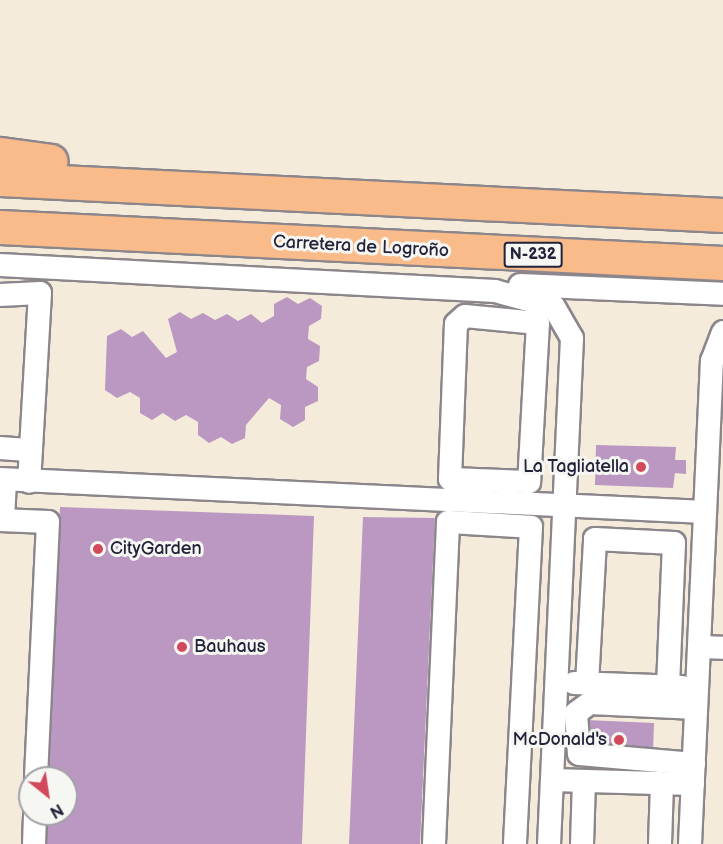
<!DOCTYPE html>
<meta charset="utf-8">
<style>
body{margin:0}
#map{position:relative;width:723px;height:844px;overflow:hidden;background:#f4ebdb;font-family:"Balsamiq Sans",sans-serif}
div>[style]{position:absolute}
.building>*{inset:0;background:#bb98c1}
.roads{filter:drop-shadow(2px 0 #8b868b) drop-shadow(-2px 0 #8b868b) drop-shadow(0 2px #8b868b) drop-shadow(0 -2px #8b868b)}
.minor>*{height:22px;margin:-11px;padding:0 11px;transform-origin:11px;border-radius:11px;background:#fff}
.highway>*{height:33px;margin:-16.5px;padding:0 16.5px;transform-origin:16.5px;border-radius:16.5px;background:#fabb8b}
.dots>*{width:16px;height:16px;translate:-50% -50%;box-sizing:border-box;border:3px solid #f6f6f2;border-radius:50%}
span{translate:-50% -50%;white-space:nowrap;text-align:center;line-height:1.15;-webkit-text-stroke:6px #f6f6f2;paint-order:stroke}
.shield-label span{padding:2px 4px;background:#f6f6f2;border:2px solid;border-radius:4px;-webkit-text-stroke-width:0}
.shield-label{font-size:16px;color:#22223b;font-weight:700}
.street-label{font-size:18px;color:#22223b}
.poi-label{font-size:18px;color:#22223b}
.right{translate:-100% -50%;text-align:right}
.left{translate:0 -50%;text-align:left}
.north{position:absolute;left:18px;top:766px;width:60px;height:60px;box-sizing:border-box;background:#f6f6f2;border:2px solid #a1a1a9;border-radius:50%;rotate:150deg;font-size:16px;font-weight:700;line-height:24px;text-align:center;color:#22223b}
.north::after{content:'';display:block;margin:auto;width:21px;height:27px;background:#d1495b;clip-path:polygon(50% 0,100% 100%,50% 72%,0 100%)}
</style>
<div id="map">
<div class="building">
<div style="clip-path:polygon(287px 297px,298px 304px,310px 298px,322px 306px,321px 319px,309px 326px,308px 339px,320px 346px,319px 361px,307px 367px,306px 379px,318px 387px,318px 401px,305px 407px,305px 420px,293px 427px,280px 419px,281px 405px,269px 398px,246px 425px,245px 438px,232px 444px,221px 437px,209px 443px,198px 435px,198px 422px,186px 415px,175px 421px,163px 413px,152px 420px,140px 413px,140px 398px,130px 392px,117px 398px,105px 390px,107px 336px,121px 329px,132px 337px,143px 331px,166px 358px,177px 352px,168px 319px,180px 312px,191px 319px,203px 313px,215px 320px,227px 314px,238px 321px,251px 314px,262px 323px,274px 316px,274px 304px)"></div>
<div style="clip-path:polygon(596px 445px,676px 447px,675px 460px,686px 460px,686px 474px,675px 473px,673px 488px,595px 485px)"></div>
<div style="clip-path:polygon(60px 507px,314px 516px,302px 844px,46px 844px,47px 814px,66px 814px,66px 778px,49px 778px)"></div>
<div style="clip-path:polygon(363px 517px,435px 518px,420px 844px,349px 844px)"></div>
<div style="clip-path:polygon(586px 720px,654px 723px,653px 753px,585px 750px)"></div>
</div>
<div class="roads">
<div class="minor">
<div style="left:0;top:265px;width:496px;rotate:3deg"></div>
<div style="left:495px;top:291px;width:61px;rotate:15.2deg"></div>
<div style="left:554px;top:307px;width:36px;rotate:60deg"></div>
<div style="left:572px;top:338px;width:507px;rotate:92.6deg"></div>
<div style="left:520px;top:285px;width:203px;rotate:2.5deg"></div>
<div style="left:0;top:295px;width:40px;rotate:-2.9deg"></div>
<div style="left:40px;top:293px;width:189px;rotate:93.3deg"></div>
<div style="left:465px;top:316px;width:73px;rotate:5.5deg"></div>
<div style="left:538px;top:323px;width:159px;rotate:93.2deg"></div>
<div style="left:529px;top:482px;width:79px;rotate:-177.8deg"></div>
<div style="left:450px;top:479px;width:155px;rotate:-87.8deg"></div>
<div style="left:456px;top:324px;width:12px;rotate:-42deg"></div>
<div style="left:0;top:448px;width:31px;rotate:4deg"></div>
<div style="left:0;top:479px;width:706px;rotate:2.68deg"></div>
<div style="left:0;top:520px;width:48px;rotate:2.4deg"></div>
<div style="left:48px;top:522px;width:256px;rotate:92.7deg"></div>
<div style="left:3px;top:520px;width:40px;rotate:-87.1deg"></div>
<div style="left:699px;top:647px;width:24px;rotate:2deg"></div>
<div style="left:574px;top:683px;width:108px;rotate:2.1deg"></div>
<div style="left:587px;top:684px;width:145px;rotate:-86.8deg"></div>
<div style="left:595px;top:539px;width:79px;rotate:2.9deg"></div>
<div style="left:674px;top:543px;width:144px;rotate:92.4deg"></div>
<div style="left:694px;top:764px;width:115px;rotate:-175deg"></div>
<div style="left:579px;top:754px;width:41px;rotate:-94.2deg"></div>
<div style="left:576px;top:713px;width:17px;rotate:-36deg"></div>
<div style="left:590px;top:703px;width:106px;rotate:2.7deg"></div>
<div style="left:552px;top:780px;width:141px;rotate:1.6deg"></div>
<div style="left:34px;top:844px;width:30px;rotate:-88deg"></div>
<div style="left:434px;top:844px;width:322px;rotate:-87.5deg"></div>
<div style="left:448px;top:522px;width:83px;rotate:3.4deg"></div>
<div style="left:531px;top:527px;width:317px;rotate:92.9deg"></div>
<div style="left:582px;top:844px;width:63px;rotate:-88.2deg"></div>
<div style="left:660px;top:844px;width:60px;rotate:-88.1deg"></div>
<div style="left:690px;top:844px;width:484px;rotate:-87.4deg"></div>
<div style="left:712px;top:361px;width:31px;rotate:-69deg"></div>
</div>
<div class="highway">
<div style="left:0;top:154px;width:51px;rotate:7.8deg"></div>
<div style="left:0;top:179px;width:724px;rotate:2.85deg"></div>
<div style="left:0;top:227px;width:724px;rotate:2.85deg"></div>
</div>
</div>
<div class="dots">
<div style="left:641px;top:467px;background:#d1495b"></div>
<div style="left:98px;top:549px;background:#d1495b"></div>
<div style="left:182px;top:647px;background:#d1495b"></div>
<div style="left:619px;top:740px;background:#d1495b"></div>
</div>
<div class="shield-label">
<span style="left:533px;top:255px">N-232</span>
</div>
<div class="street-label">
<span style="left:361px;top:247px;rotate:3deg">Carretera de Logroño</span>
</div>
<div class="poi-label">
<span class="right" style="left:629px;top:467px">La Tagliatella</span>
<span class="left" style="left:110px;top:549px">CityGarden</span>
<span class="left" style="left:194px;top:647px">Bauhaus</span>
<span class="right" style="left:607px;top:740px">McDonald's</span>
</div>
<div class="north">N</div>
</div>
